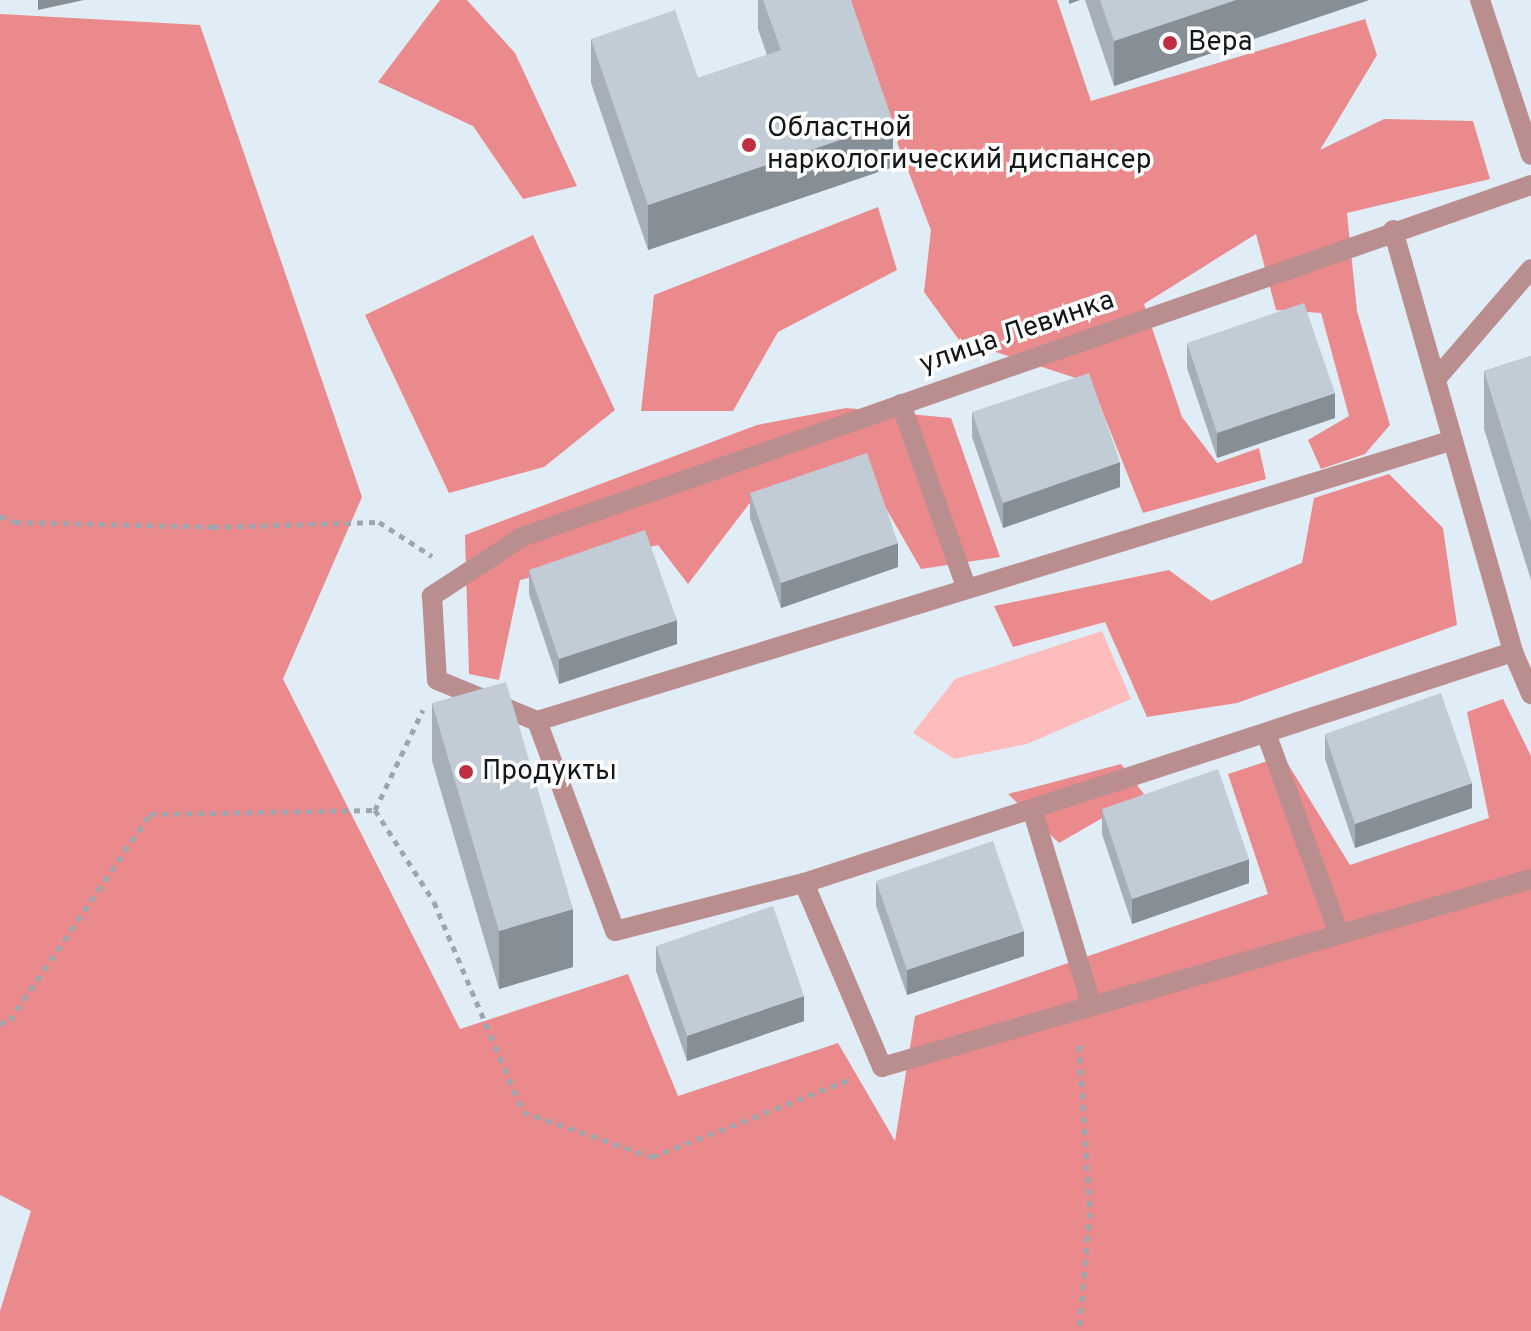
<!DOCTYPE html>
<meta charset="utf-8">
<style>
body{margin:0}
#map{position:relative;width:1531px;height:1331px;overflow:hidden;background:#e1edf6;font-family:Overpass,sans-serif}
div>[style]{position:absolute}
.green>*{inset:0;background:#ffbcbc}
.forest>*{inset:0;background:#eb8a8d}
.path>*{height:5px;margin-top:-2.5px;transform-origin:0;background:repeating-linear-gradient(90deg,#9da6ad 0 6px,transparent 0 12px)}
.minor>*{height:20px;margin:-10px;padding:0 10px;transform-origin:10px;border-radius:10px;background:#ba8e8e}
.wall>*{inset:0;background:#a6afb8}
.shaded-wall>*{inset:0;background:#878f96}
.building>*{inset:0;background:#c1ccd6}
.dots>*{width:22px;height:22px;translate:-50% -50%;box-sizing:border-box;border:4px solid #fff;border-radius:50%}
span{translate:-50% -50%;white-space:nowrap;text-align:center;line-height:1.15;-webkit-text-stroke:7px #fff;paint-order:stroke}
.poi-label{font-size:28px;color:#13171a}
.left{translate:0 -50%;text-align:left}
.street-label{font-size:28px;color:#13171a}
</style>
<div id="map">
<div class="green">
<div style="clip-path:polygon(1102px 631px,1131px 699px,1027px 744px,954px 759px,913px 733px,955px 679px)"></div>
</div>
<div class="forest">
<div style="clip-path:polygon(440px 0,467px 0,515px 53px,577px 186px,523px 199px,473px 126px,378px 82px)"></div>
<div style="clip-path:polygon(842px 0,1057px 0,1091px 101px,1365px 19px,1377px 55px,1320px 150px,1384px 119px,1473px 121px,1490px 179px,1347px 213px,1357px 311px,1390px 425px,1365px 454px,1321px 469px,1308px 440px,1349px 416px,1321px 313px,1276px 310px,1256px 234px,1144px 304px,1182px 417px,1217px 463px,1259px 448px,1266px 479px,1143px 513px,1091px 383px,959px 340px,924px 292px,931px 230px)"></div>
<div style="clip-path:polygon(0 14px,200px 25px,362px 497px,283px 679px,460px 1029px,628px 974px,678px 1096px,838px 1043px,895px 1141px,915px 1016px,1268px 894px,1228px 774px,1283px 756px,1350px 865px,1489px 818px,1467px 712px,1503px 699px,1531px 756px,1531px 1331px,0 1331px,0 1311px,31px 1211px,0 1195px)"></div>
<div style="clip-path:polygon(878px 207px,897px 270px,778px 332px,733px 411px,641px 411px,654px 295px)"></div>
<div style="clip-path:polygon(533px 235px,615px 410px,544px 467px,449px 493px,365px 315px)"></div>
<div style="clip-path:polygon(846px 408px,951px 418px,1000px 557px,921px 569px,865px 472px,749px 504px,688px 584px,658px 545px,520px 580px,499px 680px,469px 674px,465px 535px,757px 425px)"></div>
<div style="clip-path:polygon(1389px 474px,1443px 528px,1457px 625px,1237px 703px,1147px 717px,1105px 622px,1013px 647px,994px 606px,1169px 570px,1211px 601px,1302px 563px,1314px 498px)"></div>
<div style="clip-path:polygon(1121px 764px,1144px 794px,1059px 843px,1008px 794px)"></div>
</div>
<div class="path">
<div style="left:0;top:516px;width:16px;rotate:22deg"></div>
<div style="left:15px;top:522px;width:198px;rotate:1.4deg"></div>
<div style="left:213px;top:527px;width:166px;rotate:-1.7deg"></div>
<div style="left:379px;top:522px;width:63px;rotate:32.7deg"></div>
<div style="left:375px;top:810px;width:111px;rotate:-64.4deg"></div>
<div style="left:0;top:1024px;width:11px;rotate:-22deg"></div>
<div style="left:10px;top:1020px;width:249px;rotate:-55.8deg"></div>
<div style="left:150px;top:814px;width:225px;rotate:-1deg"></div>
<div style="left:375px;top:810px;width:109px;rotate:57.3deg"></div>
<div style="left:434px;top:902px;width:228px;rotate:67deg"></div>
<div style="left:523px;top:1112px;width:137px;rotate:19.2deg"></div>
<div style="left:652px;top:1157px;width:214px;rotate:-21.4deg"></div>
<div style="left:1079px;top:1045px;width:167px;rotate:86.2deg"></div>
<div style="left:1090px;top:1212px;width:120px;rotate:95.3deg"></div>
</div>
<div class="minor">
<div style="left:1480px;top:0;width:163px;rotate:71.8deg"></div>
<div style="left:1531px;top:185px;width:1069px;rotate:160.77deg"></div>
<div style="left:522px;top:537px;width:108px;rotate:146.8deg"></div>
<div style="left:432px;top:596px;width:84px;rotate:86.6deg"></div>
<div style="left:437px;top:680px;width:108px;rotate:22.3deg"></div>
<div style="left:537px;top:721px;width:224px;rotate:69.6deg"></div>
<div style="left:615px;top:931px;width:195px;rotate:-14.3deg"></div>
<div style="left:804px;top:883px;width:746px;rotate:-18.05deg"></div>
<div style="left:1513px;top:652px;width:46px;rotate:66.8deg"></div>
<div style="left:1393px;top:230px;width:439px;rotate:74.1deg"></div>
<div style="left:1436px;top:379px;width:145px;rotate:-49.2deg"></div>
<div style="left:901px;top:404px;width:196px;rotate:70.4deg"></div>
<div style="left:537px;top:721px;width:958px;rotate:-17.05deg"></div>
<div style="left:1266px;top:733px;width:214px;rotate:70deg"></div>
<div style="left:1032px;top:809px;width:206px;rotate:73.1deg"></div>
<div style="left:804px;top:883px;width:200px;rotate:67deg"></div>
<div style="left:882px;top:1067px;width:676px;rotate:-16.16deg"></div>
</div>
<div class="wall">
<div style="clip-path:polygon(758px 0,851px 0,893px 167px,648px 250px,591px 83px,591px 39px,698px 78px,767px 55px,758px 29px)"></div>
<div style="clip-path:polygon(1085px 0,1369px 0,1114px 86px)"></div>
<div style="clip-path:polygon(1187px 343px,1335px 418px,1217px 458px,1187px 368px)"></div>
<div style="clip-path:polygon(1531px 356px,1531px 580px,1484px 429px,1484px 371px)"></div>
<div style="clip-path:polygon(972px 412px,1120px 487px,1003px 528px,972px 437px)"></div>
<div style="clip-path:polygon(750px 493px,898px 567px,781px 608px,750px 518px)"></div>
<div style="clip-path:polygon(529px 570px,677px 644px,559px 684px,529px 594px)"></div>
<div style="clip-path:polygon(432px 703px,573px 967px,499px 989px,432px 761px)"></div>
<div style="clip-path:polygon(1325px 734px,1472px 808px,1355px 848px,1325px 759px)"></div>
<div style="clip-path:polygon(1102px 809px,1249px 883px,1132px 924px,1102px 834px)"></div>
<div style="clip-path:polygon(876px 881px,1024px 956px,907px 995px,876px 906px)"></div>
<div style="clip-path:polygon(656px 946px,804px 1021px,687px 1061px,656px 971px)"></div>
</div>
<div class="shaded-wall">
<div style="clip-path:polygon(38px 0,84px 0,38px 10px)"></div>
<div style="clip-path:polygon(1069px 0,1080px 0,1069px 4px)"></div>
<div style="clip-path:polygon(1236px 0,1369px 0,1114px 86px,1114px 41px)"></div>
<div style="clip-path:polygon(893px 122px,893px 167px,648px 250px,648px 205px)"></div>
<div style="clip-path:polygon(1335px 393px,1335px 418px,1217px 458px,1217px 433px)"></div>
<div style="clip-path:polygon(1120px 462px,1120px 487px,1003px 528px,1003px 503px)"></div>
<div style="clip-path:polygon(898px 543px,898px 567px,781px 608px,781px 583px)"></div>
<div style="clip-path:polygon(677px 620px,677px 644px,559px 684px,559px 659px)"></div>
<div style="clip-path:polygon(1472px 783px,1472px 808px,1355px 848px,1355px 824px)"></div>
<div style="clip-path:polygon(1249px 859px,1249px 883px,1132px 924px,1132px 899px)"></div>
<div style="clip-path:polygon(573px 909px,573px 967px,499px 989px,499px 931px)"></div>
<div style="clip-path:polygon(1024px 931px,1024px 956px,907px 995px,907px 970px)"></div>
<div style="clip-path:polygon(804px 996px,804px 1021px,687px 1061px,687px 1036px)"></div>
</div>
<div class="building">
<div style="clip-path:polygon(763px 0,851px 0,893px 122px,648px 205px,591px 39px,675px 10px,698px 78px,781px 50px)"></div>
<div style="clip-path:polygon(1100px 0,1236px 0,1114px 41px)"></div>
<div style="clip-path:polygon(1304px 303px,1335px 393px,1217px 433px,1187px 343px)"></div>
<div style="clip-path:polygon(1531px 356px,1531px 522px,1484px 371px)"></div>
<div style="clip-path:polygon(1089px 373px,1120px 462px,1003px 503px,972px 412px)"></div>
<div style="clip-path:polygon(867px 453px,898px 543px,781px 583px,750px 493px)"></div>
<div style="clip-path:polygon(645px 530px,677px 620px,559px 659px,529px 570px)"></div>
<div style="clip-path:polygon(506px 682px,573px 909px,499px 931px,432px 703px)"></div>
<div style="clip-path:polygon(1441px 693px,1472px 783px,1355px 824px,1325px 734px)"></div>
<div style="clip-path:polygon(1218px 769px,1249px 859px,1132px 899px,1102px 809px)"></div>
<div style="clip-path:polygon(993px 841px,1024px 931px,907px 970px,876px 881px)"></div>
<div style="clip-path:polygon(773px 906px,804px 996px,687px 1036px,656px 946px)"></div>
</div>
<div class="dots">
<div style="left:1170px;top:43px;background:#bf2f43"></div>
<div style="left:749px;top:145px;background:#bf2f43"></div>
<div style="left:466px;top:772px;background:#bf2f43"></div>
</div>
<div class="poi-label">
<span class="left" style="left:1188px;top:43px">Вера</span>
<span class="left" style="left:767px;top:145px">Областной<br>наркологический диспансер</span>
<span class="left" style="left:482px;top:772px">Продукты</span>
</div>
<div class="street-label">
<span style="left:1017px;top:333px;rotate:-19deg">улица Левинка</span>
</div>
</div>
